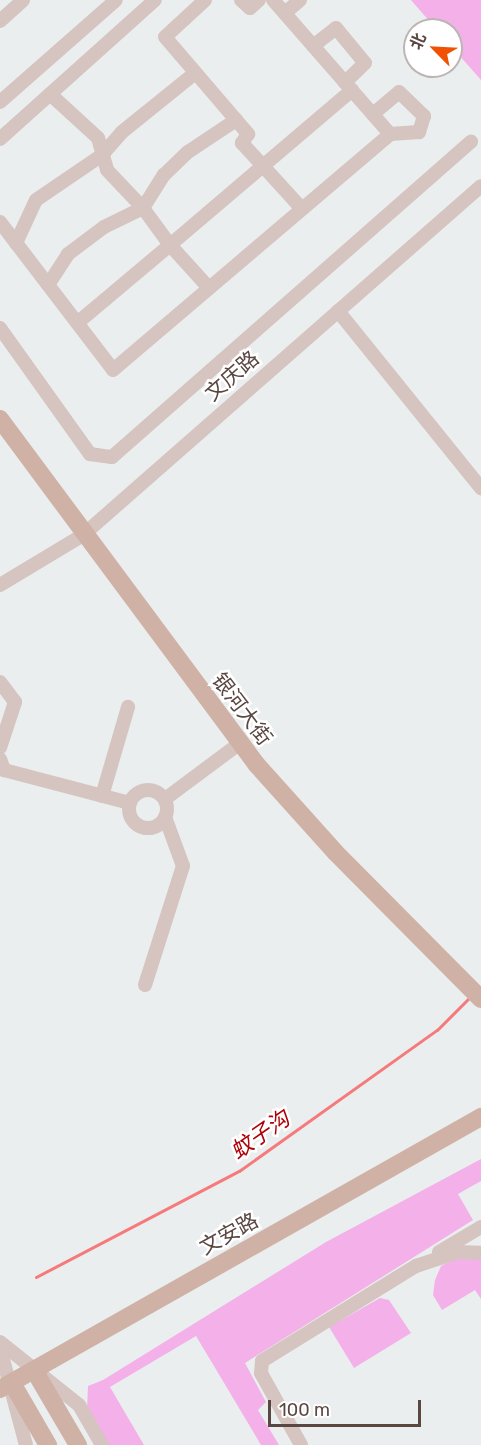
<!DOCTYPE html>
<meta charset="utf-8">
<style>
body{margin:0}
#map{position:relative;width:481px;height:1445px;overflow:hidden;background:#eaeeee;font-family:Rubik,"Noto Sans SC",sans-serif}
div>[style]{position:absolute}
.green>*{inset:0;background:#f4b1e9}
.stream>*{height:3px;margin:-1.5px;padding:0 1.5px;transform-origin:1.5px;border-radius:1.5px;background:#f6797c}
.minor>*{height:14px;margin:-7px;padding:0 7px;transform-origin:7px;border-radius:7px;background:#d5c4bf}
.minor>.ring{margin:-7px;padding:0;box-sizing:content-box;background:none;border:14px solid #d5c4bf;border-radius:50%}
.major>*{height:18px;margin:-9px;padding:0 9px;transform-origin:9px;border-radius:9px;background:#cfb1a6}
span{translate:-50% -50%;white-space:nowrap;text-align:center;line-height:1.15;-webkit-text-stroke:5px #fff;paint-order:stroke}
.street-label{font-size:21px;color:#5a4741}
.water-label{font-size:22px;color:#af0004;font-style:italic}
.north{position:absolute;left:403px;top:18px;width:60px;height:60px;box-sizing:border-box;background:#fff;border:2px solid #bdb5b3;border-radius:50%;rotate:294deg;font-size:16px;font-weight:700;line-height:24px;text-align:center;color:#5a4741}
.north::after{content:'';display:block;margin:auto;width:21px;height:27px;background:#f05103;clip-path:polygon(50% 0,100% 100%,50% 72%,0 100%)}
.scale{position:absolute;left:268px;top:1400px;width:153px;height:27px;box-sizing:border-box;border:3px solid #5a4741;border-top:0;padding-left:8px;font-size:18px;line-height:21px;white-space:nowrap;color:#5a4741;-webkit-text-stroke:4px #fff;paint-order:stroke}
</style>
<div id="map">
<div class="green">
<div style="clip-path:polygon(411px 0,481px 0,481px 80px,451px 46px,451px 30px,437px 30px)"></div>
<div style="clip-path:polygon(481px 1159px,481px 1181px,458px 1194px,473px 1220px,245px 1363px,266px 1402px,258px 1410px,279px 1445px,261px 1445px,196px 1336px,110px 1387px,144px 1445px,107px 1445px,87px 1410px,88px 1386px,103px 1380px,326px 1242px)"></div>
<div style="clip-path:polygon(454px 1259px,481px 1259px,481px 1299px,475px 1290px,442px 1310px,433px 1295px,435px 1280px,441px 1266px)"></div>
<div style="clip-path:polygon(380px 1298px,389px 1300px,411px 1333px,354px 1368px,329px 1327px)"></div>
</div>
<div class="stream">
<div style="left:36px;top:1277px;width:229px;rotate:-27.6deg"></div>
<div style="left:239px;top:1171px;width:243px;rotate:-35.5deg"></div>
<div style="left:437px;top:1030px;width:48px;rotate:-45deg"></div>
</div>
<div class="minor">
<div style="left:205px;top:0;width:54px;rotate:137.2deg"></div>
<div style="left:165px;top:37px;width:128px;rotate:49.4deg"></div>
<div style="left:248px;top:134px;width:11px;rotate:124deg"></div>
<div style="left:242px;top:143px;width:89px;rotate:47.7deg"></div>
<div style="left:241px;top:0;width:12px;rotate:42deg"></div>
<div style="left:250px;top:8px;width:12px;rotate:-42deg"></div>
<div style="left:285px;top:13px;width:20px;rotate:-41deg"></div>
<div style="left:0;top:21px;width:31px;rotate:-42deg"></div>
<div style="left:313px;top:46px;width:29px;rotate:-38deg"></div>
<div style="left:336px;top:28px;width:45px;rotate:50.4deg"></div>
<div style="left:365px;top:63px;width:28px;rotate:136deg"></div>
<div style="left:50px;top:94px;width:65px;rotate:42.5deg"></div>
<div style="left:98px;top:138px;width:33px;rotate:74deg"></div>
<div style="left:107px;top:170px;width:52px;rotate:46.5deg"></div>
<div style="left:143px;top:208px;width:46px;rotate:53.9deg"></div>
<div style="left:170px;top:245px;width:121px;rotate:140deg"></div>
<div style="left:0;top:102px;width:154px;rotate:-41.3deg"></div>
<div style="left:373px;top:114px;width:34px;rotate:-40deg"></div>
<div style="left:399px;top:92px;width:35px;rotate:44deg"></div>
<div style="left:424px;top:116px;width:17px;rotate:107deg"></div>
<div style="left:419px;top:132px;width:29px;rotate:176deg"></div>
<div style="left:0;top:139px;width:208px;rotate:-41.9deg"></div>
<div style="left:0;top:222px;width:186px;rotate:52.6deg"></div>
<div style="left:113px;top:370px;width:364px;rotate:-40.4deg"></div>
<div style="left:390px;top:134px;width:178px;rotate:-131.1deg"></div>
<div style="left:16px;top:243px;width:47px;rotate:-65.1deg"></div>
<div style="left:36px;top:200px;width:80px;rotate:-34.3deg"></div>
<div style="left:102px;top:155px;width:30px;rotate:-49deg"></div>
<div style="left:122px;top:132px;width:94px;rotate:-38.9deg"></div>
<div style="left:48px;top:285px;width:37px;rotate:-57deg"></div>
<div style="left:68px;top:254px;width:45px;rotate:-36.9deg"></div>
<div style="left:104px;top:227px;width:43px;rotate:-26deg"></div>
<div style="left:143px;top:208px;width:39px;rotate:-58deg"></div>
<div style="left:164px;top:175px;width:33px;rotate:-44deg"></div>
<div style="left:188px;top:152px;width:58px;rotate:-33.7deg"></div>
<div style="left:209px;top:288px;width:58px;rotate:-132.2deg"></div>
<div style="left:170px;top:245px;width:239px;rotate:-40.4deg"></div>
<div style="left:338px;top:311px;width:228px;rotate:51.1deg"></div>
<div style="left:0;top:328px;width:155px;rotate:54.5deg"></div>
<div style="left:90px;top:454px;width:22px;rotate:8deg"></div>
<div style="left:112px;top:457px;width:478px;rotate:-41.3deg"></div>
<div style="left:0;top:585px;width:97px;rotate:-31.1deg"></div>
<div style="left:83px;top:535px;width:529px;rotate:-41.25deg"></div>
<div style="left:0;top:682px;width:25px;rotate:53deg"></div>
<div style="left:15px;top:702px;width:48px;rotate:108.1deg"></div>
<div style="left:0;top:759px;width:12px;rotate:70deg"></div>
<div style="left:4px;top:770px;width:130px;rotate:14.7deg"></div>
<div class="ring" style="left:129px;top:790px;width:24px;height:24px"></div>
<div style="left:102px;top:796px;width:93px;rotate:-73.7deg"></div>
<div style="left:165px;top:799px;width:94px;rotate:-36.7deg"></div>
<div style="left:145px;top:985px;width:125px;rotate:-72.3deg"></div>
<div style="left:183px;top:866px;width:52px;rotate:-110.2deg"></div>
<div style="left:439px;top:1252px;width:49px;rotate:-30.8deg"></div>
<div style="left:0;top:1342px;width:101px;rotate:38.6deg"></div>
<div style="left:79px;top:1405px;width:46px;rotate:60.1deg"></div>
<div style="left:0;top:1348px;width:100px;rotate:75deg"></div>
<div style="left:301px;top:1445px;width:82px;rotate:-119.1deg"></div>
<div style="left:261px;top:1373px;width:12px;rotate:-85deg"></div>
<div style="left:262px;top:1361px;width:181px;rotate:-31.7deg"></div>
<div style="left:416px;top:1266px;width:44px;rotate:-18.4deg"></div>
<div style="left:458px;top:1252px;width:23px;rotate:2deg"></div>
</div>
<div class="major">
<div style="left:0;top:419px;width:431px;rotate:53.4deg"></div>
<div style="left:257px;top:765px;width:117px;rotate:48.1deg"></div>
<div style="left:335px;top:852px;width:207px;rotate:45.2deg"></div>
<div style="left:34px;top:1370px;width:87px;rotate:59.6deg"></div>
<div style="left:12px;top:1383px;width:72px;rotate:59.9deg"></div>
<div style="left:0;top:1389px;width:553px;rotate:-29.49deg"></div>
</div>
<div class="street-label">
<span style="left:232px;top:376px;rotate:-41deg">文庆路</span>
<span style="left:242px;top:709px;rotate:53deg">银河大街</span>
<span style="left:229px;top:1234px;rotate:-29deg">文安路</span>
</div>
<div class="water-label">
<span style="left:260px;top:1135px;rotate:-35deg">蚊子沟</span>
</div>
<div class="north">北</div>
<div class="scale">100 m</div>
</div>
